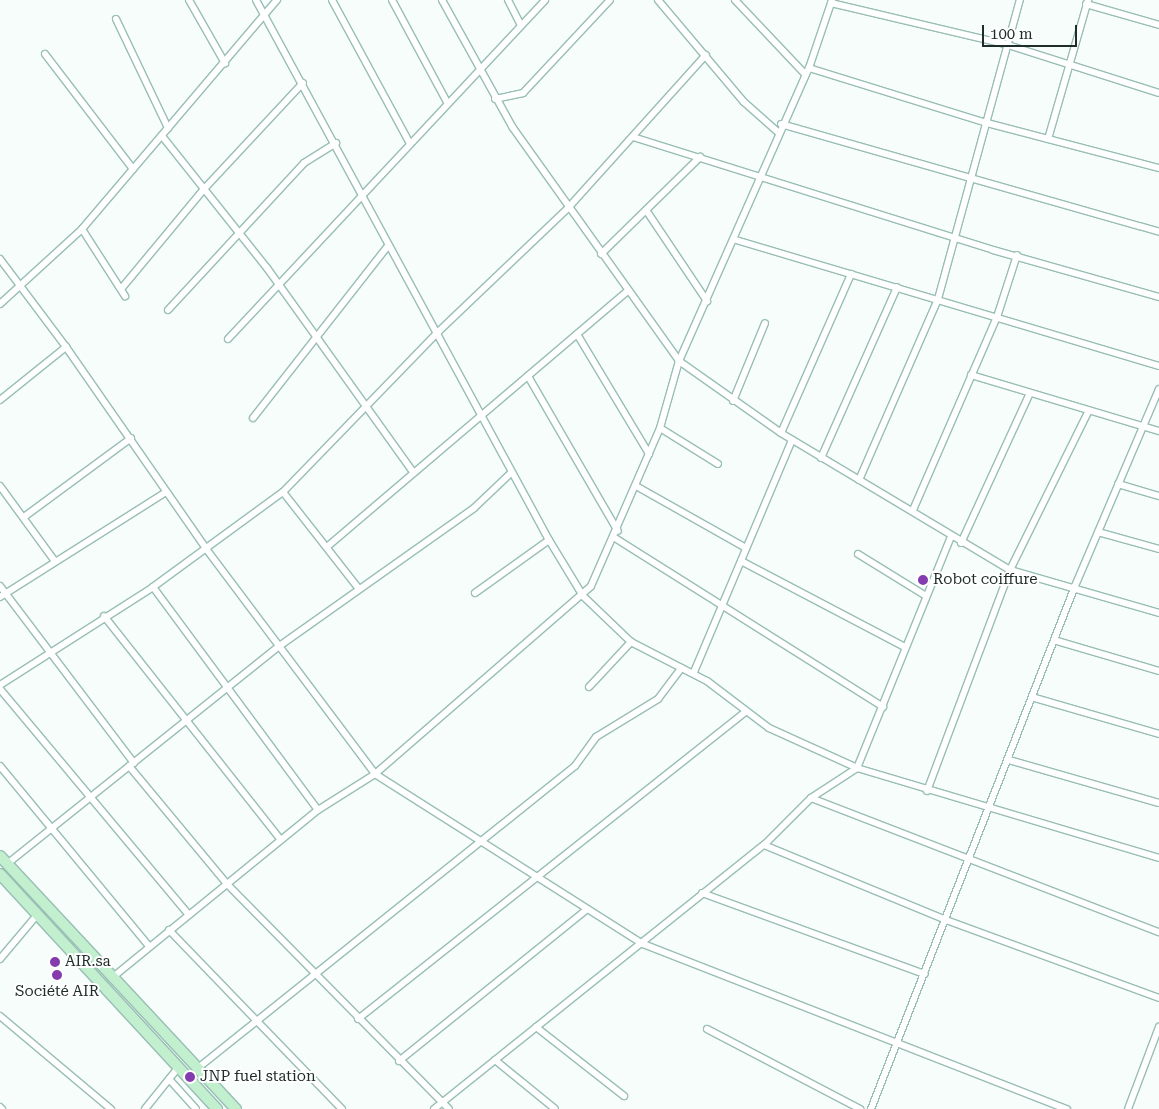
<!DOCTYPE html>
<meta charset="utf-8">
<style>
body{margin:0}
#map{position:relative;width:1159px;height:1109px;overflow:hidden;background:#f6fdfb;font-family:"Roboto Serif",serif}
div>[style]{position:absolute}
.roads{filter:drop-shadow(1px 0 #99beb5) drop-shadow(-1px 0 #99beb5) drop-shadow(0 1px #99beb5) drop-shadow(0 -1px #99beb5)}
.street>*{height:6px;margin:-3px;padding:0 3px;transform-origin:3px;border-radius:3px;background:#fff}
.primary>*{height:10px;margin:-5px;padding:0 5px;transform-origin:5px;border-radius:5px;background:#c2efcd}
.dots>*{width:14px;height:14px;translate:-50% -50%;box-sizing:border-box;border:2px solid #fff;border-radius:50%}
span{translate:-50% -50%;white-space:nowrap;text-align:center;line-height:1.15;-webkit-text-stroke:4px #fff;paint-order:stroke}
.poi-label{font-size:15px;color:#1e2d29}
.left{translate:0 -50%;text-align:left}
.scale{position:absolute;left:982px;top:25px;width:95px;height:22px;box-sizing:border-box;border:2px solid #1e2d29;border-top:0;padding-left:6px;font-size:15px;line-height:18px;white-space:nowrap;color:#1e2d29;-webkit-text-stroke:4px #fff;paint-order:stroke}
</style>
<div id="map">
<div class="roads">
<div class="street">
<div style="left:189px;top:0;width:73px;rotate:60.3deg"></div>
<div style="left:256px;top:0;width:614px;rotate:61.52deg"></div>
<div style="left:549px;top:540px;width:66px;rotate:58.7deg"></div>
<div style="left:583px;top:596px;width:66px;rotate:43.8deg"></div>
<div style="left:631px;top:642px;width:85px;rotate:27.2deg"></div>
<div style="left:707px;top:681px;width:78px;rotate:37.2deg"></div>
<div style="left:769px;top:728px;width:97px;rotate:24.4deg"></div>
<div style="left:857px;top:768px;width:250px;rotate:-67.9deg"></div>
<div style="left:332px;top:0;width:162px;rotate:61.5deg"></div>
<div style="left:392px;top:0;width:116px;rotate:61.7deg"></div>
<div style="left:442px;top:0;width:146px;rotate:61deg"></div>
<div style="left:513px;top:128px;width:286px;rotate:54.5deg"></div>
<div style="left:679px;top:361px;width:125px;rotate:35.2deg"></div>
<div style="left:781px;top:433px;width:267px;rotate:30.9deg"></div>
<div style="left:1010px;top:570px;width:155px;rotate:16.1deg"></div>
<div style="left:508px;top:0;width:28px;rotate:63deg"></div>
<div style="left:658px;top:0;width:133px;rotate:49.9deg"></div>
<div style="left:744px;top:102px;width:47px;rotate:41.5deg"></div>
<div style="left:735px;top:0;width:102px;rotate:46.6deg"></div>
<div style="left:831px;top:3px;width:182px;rotate:13.3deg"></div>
<div style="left:1008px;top:45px;width:158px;rotate:17.6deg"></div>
<div style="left:1086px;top:4px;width:76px;rotate:16deg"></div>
<div style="left:116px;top:19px;width:121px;rotate:64.5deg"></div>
<div style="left:45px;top:54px;width:145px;rotate:52.6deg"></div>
<div style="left:809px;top:68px;width:186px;rotate:17.2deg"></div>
<div style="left:987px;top:123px;width:178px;rotate:14.7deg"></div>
<div style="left:495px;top:99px;width:29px;rotate:-12deg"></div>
<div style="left:523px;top:93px;width:127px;rotate:-46.9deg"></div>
<div style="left:781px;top:124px;width:393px;rotate:15.9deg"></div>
<div style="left:162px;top:136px;width:169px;rotate:51.5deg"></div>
<div style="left:267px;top:268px;width:251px;rotate:54.4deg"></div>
<div style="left:633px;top:137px;width:377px;rotate:17.4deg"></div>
<div style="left:993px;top:250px;width:173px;rotate:15.8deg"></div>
<div style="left:1048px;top:139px;width:145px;rotate:-73.9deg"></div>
<div style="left:646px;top:210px;width:110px;rotate:56.2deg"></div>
<div style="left:82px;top:229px;width:80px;rotate:57.3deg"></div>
<div style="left:736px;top:240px;width:441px;rotate:16.6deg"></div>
<div style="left:601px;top:254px;width:139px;rotate:-44.4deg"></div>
<div style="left:0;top:259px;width:110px;rotate:53.1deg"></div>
<div style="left:121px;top:289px;width:130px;rotate:-50.3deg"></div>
<div style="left:204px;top:189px;width:145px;rotate:-47deg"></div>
<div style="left:0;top:304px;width:111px;rotate:-42.4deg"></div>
<div style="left:82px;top:229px;width:301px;rotate:-49.6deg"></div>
<div style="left:168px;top:310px;width:200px;rotate:-47.2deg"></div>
<div style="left:304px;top:163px;width:38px;rotate:-32deg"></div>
<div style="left:577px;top:334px;width:140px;rotate:59deg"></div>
<div style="left:228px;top:339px;width:464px;rotate:-46.9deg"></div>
<div style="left:971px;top:375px;width:196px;rotate:16.6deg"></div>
<div style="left:528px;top:376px;width:179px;rotate:59.9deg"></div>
<div style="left:0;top:400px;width:85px;rotate:-38.8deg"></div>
<div style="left:66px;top:347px;width:247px;rotate:55.2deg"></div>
<div style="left:207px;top:550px;width:280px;rotate:53.1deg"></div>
<div style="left:375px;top:774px;width:317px;rotate:32.4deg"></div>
<div style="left:643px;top:944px;width:455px;rotate:21.3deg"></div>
<div style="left:733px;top:401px;width:84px;rotate:-67.7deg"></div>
<div style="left:253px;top:418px;width:217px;rotate:-51.9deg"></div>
<div style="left:660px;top:428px;width:68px;rotate:31.8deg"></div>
<div style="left:781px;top:433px;width:174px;rotate:-66.2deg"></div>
<div style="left:821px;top:458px;width:187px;rotate:-66deg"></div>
<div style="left:859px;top:480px;width:197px;rotate:-66.4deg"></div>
<div style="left:938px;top:299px;width:310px;rotate:-74.7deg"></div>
<div style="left:1118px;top:484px;width:43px;rotate:16.3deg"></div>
<div style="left:0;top:486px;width:92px;rotate:53.9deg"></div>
<div style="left:636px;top:486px;width:126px;rotate:29.4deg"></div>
<div style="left:283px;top:492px;width:123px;rotate:51.9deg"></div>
<div style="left:913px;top:510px;width:210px;rotate:-66.5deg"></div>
<div style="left:997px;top:317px;width:65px;rotate:-72.1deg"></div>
<div style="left:24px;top:517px;width:133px;rotate:-36.4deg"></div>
<div style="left:1098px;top:532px;width:63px;rotate:15.6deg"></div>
<div style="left:615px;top:538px;width:317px;rotate:32.2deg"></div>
<div style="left:961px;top:543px;width:165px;rotate:-65.3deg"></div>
<div style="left:328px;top:546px;width:394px;rotate:-40.4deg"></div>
<div style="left:858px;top:554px;width:80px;rotate:31.7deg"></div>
<div style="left:741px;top:561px;width:185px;rotate:27.7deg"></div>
<div style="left:0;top:586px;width:222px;rotate:52.9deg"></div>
<div style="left:153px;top:587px;width:277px;rotate:53.5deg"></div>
<div style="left:475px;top:593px;width:91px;rotate:-35.6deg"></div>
<div style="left:0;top:597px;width:196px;rotate:-32.3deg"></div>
<div style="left:104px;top:616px;width:285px;rotate:51.7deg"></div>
<div style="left:1057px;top:641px;width:106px;rotate:16.4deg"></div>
<div style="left:694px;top:672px;width:252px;rotate:-67.1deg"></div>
<div style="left:0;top:685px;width:182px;rotate:-32.6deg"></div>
<div style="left:153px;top:587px;width:161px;rotate:-36.2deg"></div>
<div style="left:283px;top:492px;width:224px;rotate:-45.9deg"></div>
<div style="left:439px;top:331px;width:178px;rotate:-43.6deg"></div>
<div style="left:568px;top:208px;width:206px;rotate:-48deg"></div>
<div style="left:589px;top:687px;width:62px;rotate:-47deg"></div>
<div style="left:0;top:689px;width:293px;rotate:50.1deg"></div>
<div style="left:1035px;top:698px;width:129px;rotate:16.2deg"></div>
<div style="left:1009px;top:760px;width:156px;rotate:16deg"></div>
<div style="left:0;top:766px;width:234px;rotate:50.4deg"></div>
<div style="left:129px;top:766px;width:152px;rotate:50.3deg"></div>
<div style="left:226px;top:883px;width:317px;rotate:45.4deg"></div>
<div style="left:927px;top:791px;width:236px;rotate:-69.4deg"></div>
<div style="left:1010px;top:570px;width:178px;rotate:-63.7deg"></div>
<div style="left:811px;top:798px;width:373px;rotate:21.1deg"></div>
<div style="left:764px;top:845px;width:197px;rotate:22.4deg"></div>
<div style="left:946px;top:920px;width:227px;rotate:20.1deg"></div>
<div style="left:7px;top:864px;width:347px;rotate:-38.7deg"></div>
<div style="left:278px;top:647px;width:240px;rotate:-35.3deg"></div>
<div style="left:474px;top:508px;width:52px;rotate:-43.5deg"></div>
<div style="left:702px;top:893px;width:237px;rotate:20deg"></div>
<div style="left:169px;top:930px;width:249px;rotate:46deg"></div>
<div style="left:0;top:959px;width:57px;rotate:-49.9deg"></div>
<div style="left:113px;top:977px;width:264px;rotate:-39.2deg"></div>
<div style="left:318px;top:810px;width:67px;rotate:-32.3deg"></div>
<div style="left:375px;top:774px;width:286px;rotate:-41deg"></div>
<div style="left:591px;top:586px;width:172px;rotate:-66.4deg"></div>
<div style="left:660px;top:428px;width:70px;rotate:-74.2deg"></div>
<div style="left:679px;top:361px;width:321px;rotate:-66.1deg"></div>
<div style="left:809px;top:68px;width:72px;rotate:-71.3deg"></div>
<div style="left:0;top:1016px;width:145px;rotate:40deg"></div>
<div style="left:358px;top:1019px;width:494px;rotate:-38.4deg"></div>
<div style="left:536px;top:1027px;width:112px;rotate:38.1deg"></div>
<div style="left:707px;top:1029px;width:173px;rotate:27.6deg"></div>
<div style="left:495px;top:1060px;width:77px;rotate:39.2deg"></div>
<div style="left:399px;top:1061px;width:240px;rotate:-38.9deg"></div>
<div style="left:198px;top:1068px;width:483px;rotate:-38.7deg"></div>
<div style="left:575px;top:766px;width:36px;rotate:-54deg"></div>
<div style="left:596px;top:737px;width:73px;rotate:-31.5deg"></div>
<div style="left:658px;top:699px;width:39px;rotate:-53deg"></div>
<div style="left:169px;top:1079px;width:40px;rotate:48deg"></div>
<div style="left:0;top:1107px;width:3px;rotate:45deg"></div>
<div style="left:145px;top:1109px;width:53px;rotate:-51.2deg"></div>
<div style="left:434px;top:1109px;width:423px;rotate:-38.7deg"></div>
<div style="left:764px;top:845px;width:66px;rotate:-45deg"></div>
<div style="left:811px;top:798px;width:55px;rotate:-33.1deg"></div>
<div style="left:857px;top:768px;width:315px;rotate:16.6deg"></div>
<div style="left:871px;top:1109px;width:561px;rotate:-68.69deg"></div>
<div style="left:1075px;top:586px;width:214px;rotate:-66.9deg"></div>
<div style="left:1128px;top:1109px;width:88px;rotate:-69.3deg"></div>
</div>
<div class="primary">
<div style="left:0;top:856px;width:346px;rotate:47deg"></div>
<div style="left:0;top:874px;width:320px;rotate:47.3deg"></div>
</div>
</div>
<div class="dots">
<div style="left:923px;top:580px;background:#843bad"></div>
<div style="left:55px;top:962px;background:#843bad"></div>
<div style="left:57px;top:975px;background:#843bad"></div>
<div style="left:190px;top:1077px;background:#843bad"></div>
</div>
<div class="poi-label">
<span class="left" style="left:933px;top:580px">Robot coiffure</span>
<span class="left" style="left:65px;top:962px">AIR.sa</span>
<span style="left:57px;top:992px">Société AIR</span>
<span class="left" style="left:200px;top:1077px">JNP fuel station</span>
</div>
<div class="scale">100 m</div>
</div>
